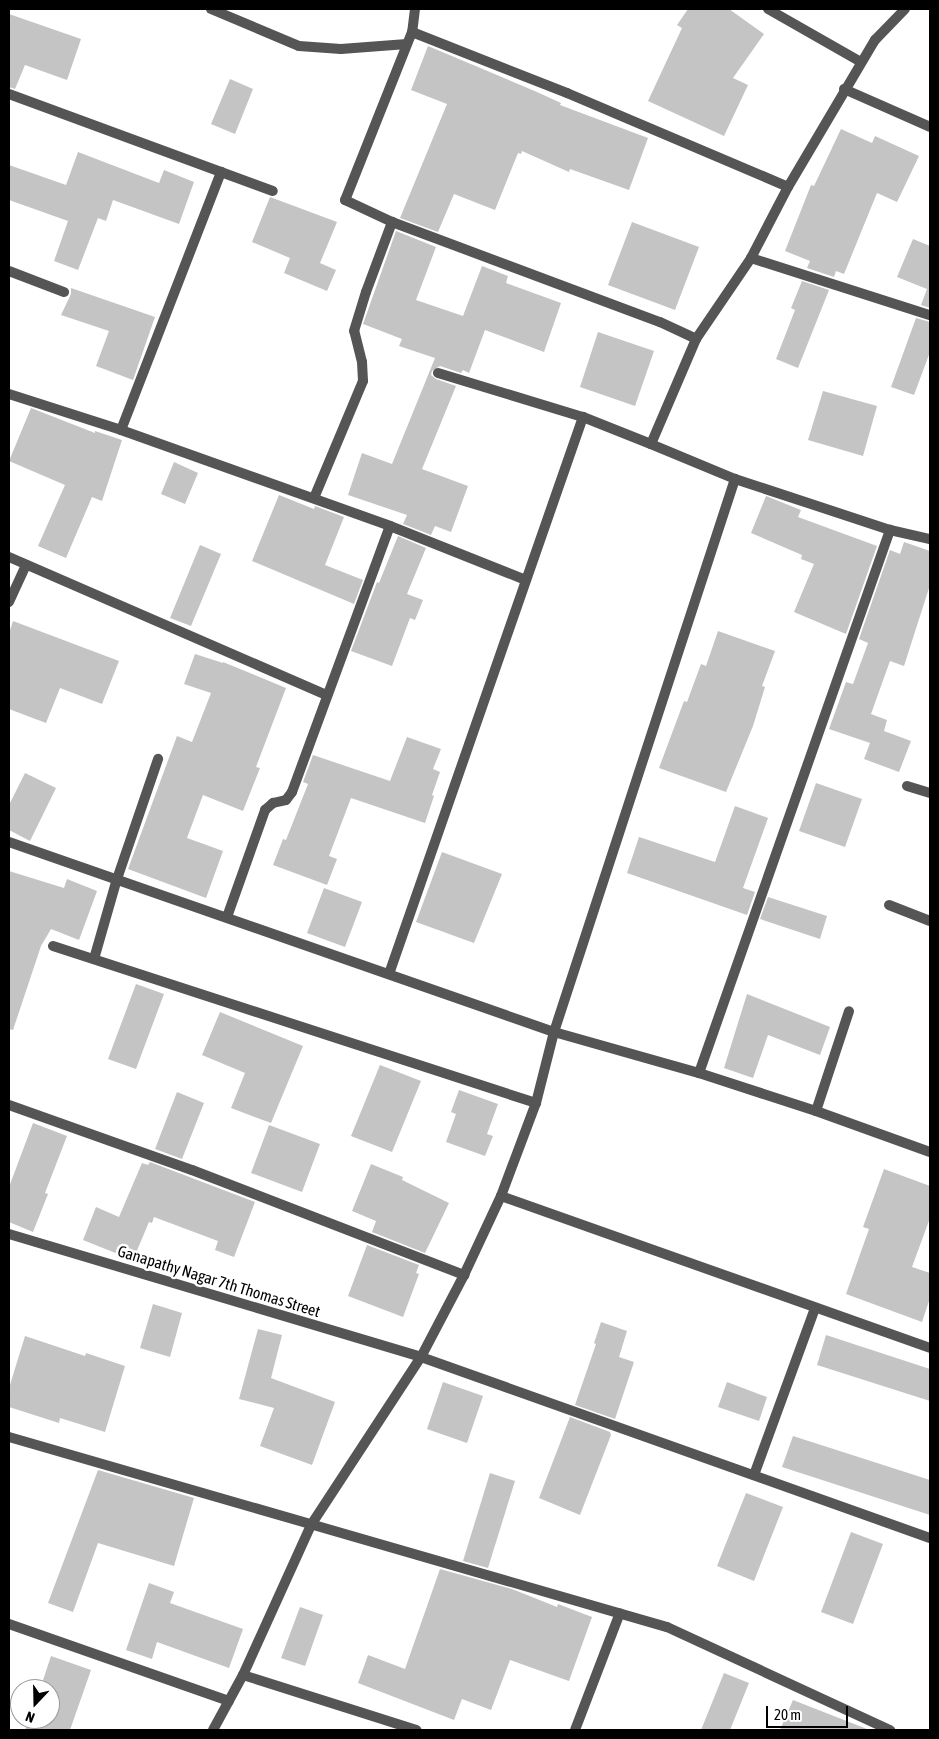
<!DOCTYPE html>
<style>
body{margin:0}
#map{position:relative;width:939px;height:1739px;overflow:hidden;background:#fff;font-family:"Asap Condensed",sans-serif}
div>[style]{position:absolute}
.building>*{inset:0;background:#c4c4c4}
.minor>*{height:10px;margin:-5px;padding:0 5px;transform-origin:5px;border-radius:5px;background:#555}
.tertiary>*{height:10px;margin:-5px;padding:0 5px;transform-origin:5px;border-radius:5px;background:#555}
span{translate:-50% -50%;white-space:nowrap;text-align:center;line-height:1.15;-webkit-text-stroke:5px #fff;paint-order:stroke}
.street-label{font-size:16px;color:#000}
.frame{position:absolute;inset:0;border:10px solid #000;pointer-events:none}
.north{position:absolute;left:10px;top:1679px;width:50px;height:50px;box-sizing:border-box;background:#fff;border:1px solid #999;border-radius:50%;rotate:201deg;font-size:14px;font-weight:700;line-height:20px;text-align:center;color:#000}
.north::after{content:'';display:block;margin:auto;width:18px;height:22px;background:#000;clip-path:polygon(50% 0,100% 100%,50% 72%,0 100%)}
.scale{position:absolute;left:766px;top:1706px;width:82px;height:22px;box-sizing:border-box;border:2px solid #000;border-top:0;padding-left:6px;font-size:15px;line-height:18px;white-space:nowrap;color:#000;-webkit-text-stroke:4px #fff;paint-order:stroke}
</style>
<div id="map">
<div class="building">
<div style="clip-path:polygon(688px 9px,729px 9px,764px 34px,733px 78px,748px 85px,724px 136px,648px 101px,682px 28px,677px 25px)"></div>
<div style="clip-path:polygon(9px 14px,81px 39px,67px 80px,25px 65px,15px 89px,9px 87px)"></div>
<div style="clip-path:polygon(428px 46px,537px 92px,561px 103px,560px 105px,648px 138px,629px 190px,570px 169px,569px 172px,522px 151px,521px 154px,518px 153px,495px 210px,454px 194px,438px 232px,400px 218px,447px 104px,411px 90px)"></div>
<div style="clip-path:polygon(230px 79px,253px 89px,235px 134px,211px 124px)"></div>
<div style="clip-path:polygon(841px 129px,872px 143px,875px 136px,919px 156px,897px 202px,877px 193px,844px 274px,836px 271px,834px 277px,807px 268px,810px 261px,785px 251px,811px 185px,814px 186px)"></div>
<div style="clip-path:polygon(78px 152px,159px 183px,164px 170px,194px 182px,179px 224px,113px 200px,106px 221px,98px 218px,78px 270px,54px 261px,68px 221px,9px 200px,9px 165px,66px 185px)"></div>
<div style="clip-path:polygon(270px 197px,337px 222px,320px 263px,336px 270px,327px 291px,284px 273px,290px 258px,252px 242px)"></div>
<div style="clip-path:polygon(632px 222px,699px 247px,675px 310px,608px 285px)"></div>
<div style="clip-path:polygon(396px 231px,436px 247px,416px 300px,463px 316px,482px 266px,508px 276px,506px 283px,561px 303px,544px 352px,485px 330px,469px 373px,463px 370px,461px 373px,440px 366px,432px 371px,431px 375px,436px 379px,456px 386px,422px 469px,468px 486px,451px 532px,435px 526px,431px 535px,403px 524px,407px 515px,348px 495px,362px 453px,392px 464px,435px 358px,399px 346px,402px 339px,363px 324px)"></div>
<div style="clip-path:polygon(913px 239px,930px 246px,930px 308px,921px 305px,927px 289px,897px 277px)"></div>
<div style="clip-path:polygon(802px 281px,829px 290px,798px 368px,776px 359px,795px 310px,791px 308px)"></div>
<div style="clip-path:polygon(71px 288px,155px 317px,133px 380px,96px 366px,109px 331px,61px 315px,71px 294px)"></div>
<div style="clip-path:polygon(916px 318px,930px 322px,930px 352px,914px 395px,891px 387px)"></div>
<div style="clip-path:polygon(598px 332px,654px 351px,635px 406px,580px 387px)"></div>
<div style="clip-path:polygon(823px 391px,877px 406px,863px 456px,808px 440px)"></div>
<div style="clip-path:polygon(31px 408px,95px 433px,95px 431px,122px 440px,102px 501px,92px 497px,66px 558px,38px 546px,65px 485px,9px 461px)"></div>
<div style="clip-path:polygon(174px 462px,198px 473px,185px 504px,161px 494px)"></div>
<div style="clip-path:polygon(279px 495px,314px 509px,315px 506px,344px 517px,325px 565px,363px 580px,354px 604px,252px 561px)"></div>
<div style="clip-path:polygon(766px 496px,801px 510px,798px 517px,877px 546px,846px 634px,794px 612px,814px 564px,801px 559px,802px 555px,751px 533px)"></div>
<div style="clip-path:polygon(398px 536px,426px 548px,407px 594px,423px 600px,415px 620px,410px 618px,392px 666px,351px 651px,377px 582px,379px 583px)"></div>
<div style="clip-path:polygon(904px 542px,930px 551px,930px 585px,904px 666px,890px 661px,871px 714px,887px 720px,884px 731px,911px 741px,899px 772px,864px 759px,870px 743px,829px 729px,846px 682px,853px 684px,868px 643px,859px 639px,890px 550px,900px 554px)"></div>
<div style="clip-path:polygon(200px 545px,221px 554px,191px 626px,170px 618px)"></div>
<div style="clip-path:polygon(13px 621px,119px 661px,102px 704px,60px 688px,46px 723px,9px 709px,9px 633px)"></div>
<div style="clip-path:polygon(718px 631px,775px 651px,762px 686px,765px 687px,753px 726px,726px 792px,659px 768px,684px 701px,687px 702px,701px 664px,706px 666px)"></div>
<div style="clip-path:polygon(195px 654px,223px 663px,223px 662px,286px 688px,256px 767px,260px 768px,243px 811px,203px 795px,187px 838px,223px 851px,206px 898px,128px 869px,177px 736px,192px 742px,211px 693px,184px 684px)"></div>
<div style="clip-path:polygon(407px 737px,441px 749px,433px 769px,440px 772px,432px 795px,434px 796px,425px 823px,351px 798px,329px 856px,337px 859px,327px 885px,273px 865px,283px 839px,286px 840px,308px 784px,303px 782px,313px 755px,390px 781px)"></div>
<div style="clip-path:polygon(25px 773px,56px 788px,30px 841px,9px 830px,9px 805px)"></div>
<div style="clip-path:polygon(816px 783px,862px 799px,845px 847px,799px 831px)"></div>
<div style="clip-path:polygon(735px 806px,768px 818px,743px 888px,755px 892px,747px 915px,627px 873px,639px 837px,715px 862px)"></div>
<div style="clip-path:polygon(442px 852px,502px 874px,474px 943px,416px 922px)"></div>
<div style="clip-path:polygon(9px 871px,64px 888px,67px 879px,97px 891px,79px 940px,51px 929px,41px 946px,13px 1030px,9px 1029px)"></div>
<div style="clip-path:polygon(324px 888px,362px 902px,345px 947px,307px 933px)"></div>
<div style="clip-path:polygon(768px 897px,827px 916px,820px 939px,760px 919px)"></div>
<div style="clip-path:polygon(136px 984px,164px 994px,136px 1069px,108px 1059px)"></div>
<div style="clip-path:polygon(747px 994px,830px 1027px,820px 1055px,768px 1035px,753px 1078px,724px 1068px)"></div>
<div style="clip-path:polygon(220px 1012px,303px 1046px,271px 1123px,231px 1108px,245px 1073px,202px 1055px)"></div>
<div style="clip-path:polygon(380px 1065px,421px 1081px,392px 1152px,351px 1136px)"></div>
<div style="clip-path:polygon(459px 1090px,498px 1104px,487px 1134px,493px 1136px,485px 1156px,446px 1142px,456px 1114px,451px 1112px)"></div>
<div style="clip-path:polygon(177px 1092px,204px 1103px,182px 1159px,155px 1149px)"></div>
<div style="clip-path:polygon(33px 1123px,67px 1136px,45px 1193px,48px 1194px,33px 1232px,9px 1222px,9px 1187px)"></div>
<div style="clip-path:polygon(269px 1125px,320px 1144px,302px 1192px,251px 1173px)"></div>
<div style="clip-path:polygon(150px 1162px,255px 1202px,234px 1257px,215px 1250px,218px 1241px,154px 1217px,152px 1223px,149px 1222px,133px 1260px,83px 1240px,96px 1207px,119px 1217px,142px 1163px,148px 1165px)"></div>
<div style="clip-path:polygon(371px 1164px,403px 1177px,402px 1180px,449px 1203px,425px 1253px,372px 1232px,376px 1221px,352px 1211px)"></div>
<div style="clip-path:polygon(884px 1169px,930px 1186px,930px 1218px,912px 1267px,930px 1273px,930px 1298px,922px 1322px,846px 1294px,869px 1229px,863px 1227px)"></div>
<div style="clip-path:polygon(367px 1245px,419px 1265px,416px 1273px,419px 1274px,403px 1317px,348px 1296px)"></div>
<div style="clip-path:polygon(153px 1304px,182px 1313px,170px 1357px,140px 1348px)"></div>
<div style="clip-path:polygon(601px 1322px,627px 1331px,619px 1357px,634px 1362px,615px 1419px,575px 1405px,596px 1344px,594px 1343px)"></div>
<div style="clip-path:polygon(258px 1329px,282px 1335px,271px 1378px,335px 1402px,312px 1465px,260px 1446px,274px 1408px,239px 1399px)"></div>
<div style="clip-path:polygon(826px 1335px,930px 1369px,930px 1401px,817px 1365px)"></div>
<div style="clip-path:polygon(25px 1336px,85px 1356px,86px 1353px,125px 1366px,105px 1432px,60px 1418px,59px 1423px,9px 1407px,9px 1388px)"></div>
<div style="clip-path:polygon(443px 1382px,483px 1396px,467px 1443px,427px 1429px)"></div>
<div style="clip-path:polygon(727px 1382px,767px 1397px,759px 1421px,718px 1407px)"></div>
<div style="clip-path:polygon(570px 1417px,610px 1432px,611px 1435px,580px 1515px,539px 1498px)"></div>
<div style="clip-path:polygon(793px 1436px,930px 1480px,930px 1515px,782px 1467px)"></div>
<div style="clip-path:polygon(98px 1470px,194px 1498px,174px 1566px,98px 1543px,73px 1612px,48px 1603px)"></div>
<div style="clip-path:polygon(490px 1473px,515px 1481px,488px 1568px,463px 1561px)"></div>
<div style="clip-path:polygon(746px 1493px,783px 1507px,754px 1581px,717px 1566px)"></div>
<div style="clip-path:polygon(851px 1532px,883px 1544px,853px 1624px,821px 1612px)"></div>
<div style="clip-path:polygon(440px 1569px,512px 1589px,557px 1607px,558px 1604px,592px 1617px,569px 1681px,510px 1660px,491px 1710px,462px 1699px,454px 1720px,358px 1683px,368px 1655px,405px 1669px)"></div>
<div style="clip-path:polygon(149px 1583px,174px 1592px,170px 1603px,243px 1629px,229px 1668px,157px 1642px,152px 1659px,126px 1650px)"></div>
<div style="clip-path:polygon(300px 1607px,323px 1615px,305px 1666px,281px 1658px)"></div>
<div style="clip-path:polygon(51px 1656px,91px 1670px,70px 1730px,25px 1730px,29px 1719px,50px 1719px,50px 1689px,40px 1689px)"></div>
<div style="clip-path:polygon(724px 1673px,749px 1683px,730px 1730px,701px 1730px)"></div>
<div style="clip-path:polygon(793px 1700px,867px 1729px,866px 1730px,780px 1730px)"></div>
</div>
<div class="minor">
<div style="left:211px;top:9px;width:95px;rotate:22.8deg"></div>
<div style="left:299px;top:46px;width:42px;rotate:4.1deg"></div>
<div style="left:341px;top:49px;width:66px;rotate:-4.3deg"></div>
<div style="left:415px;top:9px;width:23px;rotate:97deg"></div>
<div style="left:412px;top:32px;width:181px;rotate:111.7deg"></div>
<div style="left:345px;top:200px;width:52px;rotate:25.1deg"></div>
<div style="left:392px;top:222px;width:286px;rotate:20.5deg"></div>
<div style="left:660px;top:322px;width:40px;rotate:25deg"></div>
<div style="left:768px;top:9px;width:107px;rotate:29.7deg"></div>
<div style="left:412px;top:32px;width:167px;rotate:21.5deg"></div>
<div style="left:567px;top:93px;width:240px;rotate:23deg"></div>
<div style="left:844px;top:89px;width:94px;rotate:23.8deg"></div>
<div style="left:9px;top:94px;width:281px;rotate:20.2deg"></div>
<div style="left:751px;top:258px;width:188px;rotate:17.7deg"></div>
<div style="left:9px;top:271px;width:59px;rotate:20.9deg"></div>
<div style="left:438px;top:373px;width:152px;rotate:16.9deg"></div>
<div style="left:583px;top:417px;width:73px;rotate:21.7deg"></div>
<div style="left:9px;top:394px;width:118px;rotate:17.8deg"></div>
<div style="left:121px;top:430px;width:286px;rotate:19.6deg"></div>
<div style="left:390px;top:526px;width:146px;rotate:21.7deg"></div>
<div style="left:121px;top:430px;width:277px;rotate:-68.8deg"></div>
<div style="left:735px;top:479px;width:163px;rotate:18.2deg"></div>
<div style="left:890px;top:530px;width:41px;rotate:12.7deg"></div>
<div style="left:314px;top:498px;width:127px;rotate:-67.3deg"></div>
<div style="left:363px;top:381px;width:19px;rotate:-93deg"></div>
<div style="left:362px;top:362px;width:32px;rotate:-104deg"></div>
<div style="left:354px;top:331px;width:41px;rotate:-72.9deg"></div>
<div style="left:366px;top:292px;width:75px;rotate:-69.6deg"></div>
<div style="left:9px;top:557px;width:347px;rotate:23.5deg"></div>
<div style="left:9px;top:602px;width:41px;rotate:-65.3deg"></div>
<div style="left:907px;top:786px;width:24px;rotate:17deg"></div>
<div style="left:9px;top:842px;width:577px;rotate:19.22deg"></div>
<div style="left:554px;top:1032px;width:151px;rotate:15.8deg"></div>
<div style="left:699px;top:1073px;width:123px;rotate:18deg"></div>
<div style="left:816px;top:1111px;width:121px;rotate:19.8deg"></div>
<div style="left:889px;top:905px;width:44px;rotate:21.3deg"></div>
<div style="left:227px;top:917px;width:114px;rotate:-70.4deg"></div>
<div style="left:265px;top:810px;width:11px;rotate:-41deg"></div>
<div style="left:273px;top:803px;width:13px;rotate:-13deg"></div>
<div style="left:286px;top:800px;width:10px;rotate:-53deg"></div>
<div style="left:292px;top:792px;width:283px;rotate:-69.8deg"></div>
<div style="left:53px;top:946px;width:508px;rotate:18.01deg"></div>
<div style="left:94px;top:959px;width:83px;rotate:-74deg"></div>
<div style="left:117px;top:879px;width:127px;rotate:-71.1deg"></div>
<div style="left:389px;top:974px;width:590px;rotate:-70.8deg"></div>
<div style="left:699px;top:1073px;width:576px;rotate:-70.62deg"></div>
<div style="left:9px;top:1105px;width:194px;rotate:19.6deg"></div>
<div style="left:192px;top:1170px;width:292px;rotate:21.1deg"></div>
<div style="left:816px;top:1111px;width:105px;rotate:-71.7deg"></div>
<div style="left:501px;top:1196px;width:455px;rotate:19.5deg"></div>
<div style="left:9px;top:1234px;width:430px;rotate:16.6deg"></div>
<div style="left:421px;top:1357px;width:540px;rotate:19.58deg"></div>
<div style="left:9px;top:1437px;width:685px;rotate:16.11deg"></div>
<div style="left:667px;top:1627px;width:246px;rotate:24.8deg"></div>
<div style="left:754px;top:1475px;width:178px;rotate:-69.9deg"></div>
<div style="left:9px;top:1624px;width:233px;rotate:19.3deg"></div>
<div style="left:243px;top:1675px;width:182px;rotate:17.6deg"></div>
<div style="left:575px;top:1730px;width:125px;rotate:-69deg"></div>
</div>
<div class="tertiary">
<div style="left:213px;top:1730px;width:63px;rotate:-61.4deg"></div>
<div style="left:243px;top:1675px;width:165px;rotate:-65.6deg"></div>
<div style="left:311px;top:1525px;width:201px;rotate:-56.8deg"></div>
<div style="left:421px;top:1357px;width:93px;rotate:-62.3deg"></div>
<div style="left:464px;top:1275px;width:87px;rotate:-64.9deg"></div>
<div style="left:501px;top:1196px;width:99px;rotate:-69.4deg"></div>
<div style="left:536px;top:1103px;width:73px;rotate:-75.8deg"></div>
<div style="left:554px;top:1032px;width:582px;rotate:-71.88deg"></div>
<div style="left:735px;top:479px;width:91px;rotate:-157.4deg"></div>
<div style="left:651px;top:444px;width:114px;rotate:-66.8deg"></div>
<div style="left:696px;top:339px;width:98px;rotate:-55.8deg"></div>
<div style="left:751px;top:258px;width:80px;rotate:-62.5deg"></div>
<div style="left:788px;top:187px;width:171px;rotate:-59.4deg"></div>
<div style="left:875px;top:40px;width:43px;rotate:-45.9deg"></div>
</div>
<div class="street-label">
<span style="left:219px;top:1281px;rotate:17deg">Ganapathy Nagar 7th Thomas Street</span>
</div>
<div class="frame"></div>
<div class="north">N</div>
<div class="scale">20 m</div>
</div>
